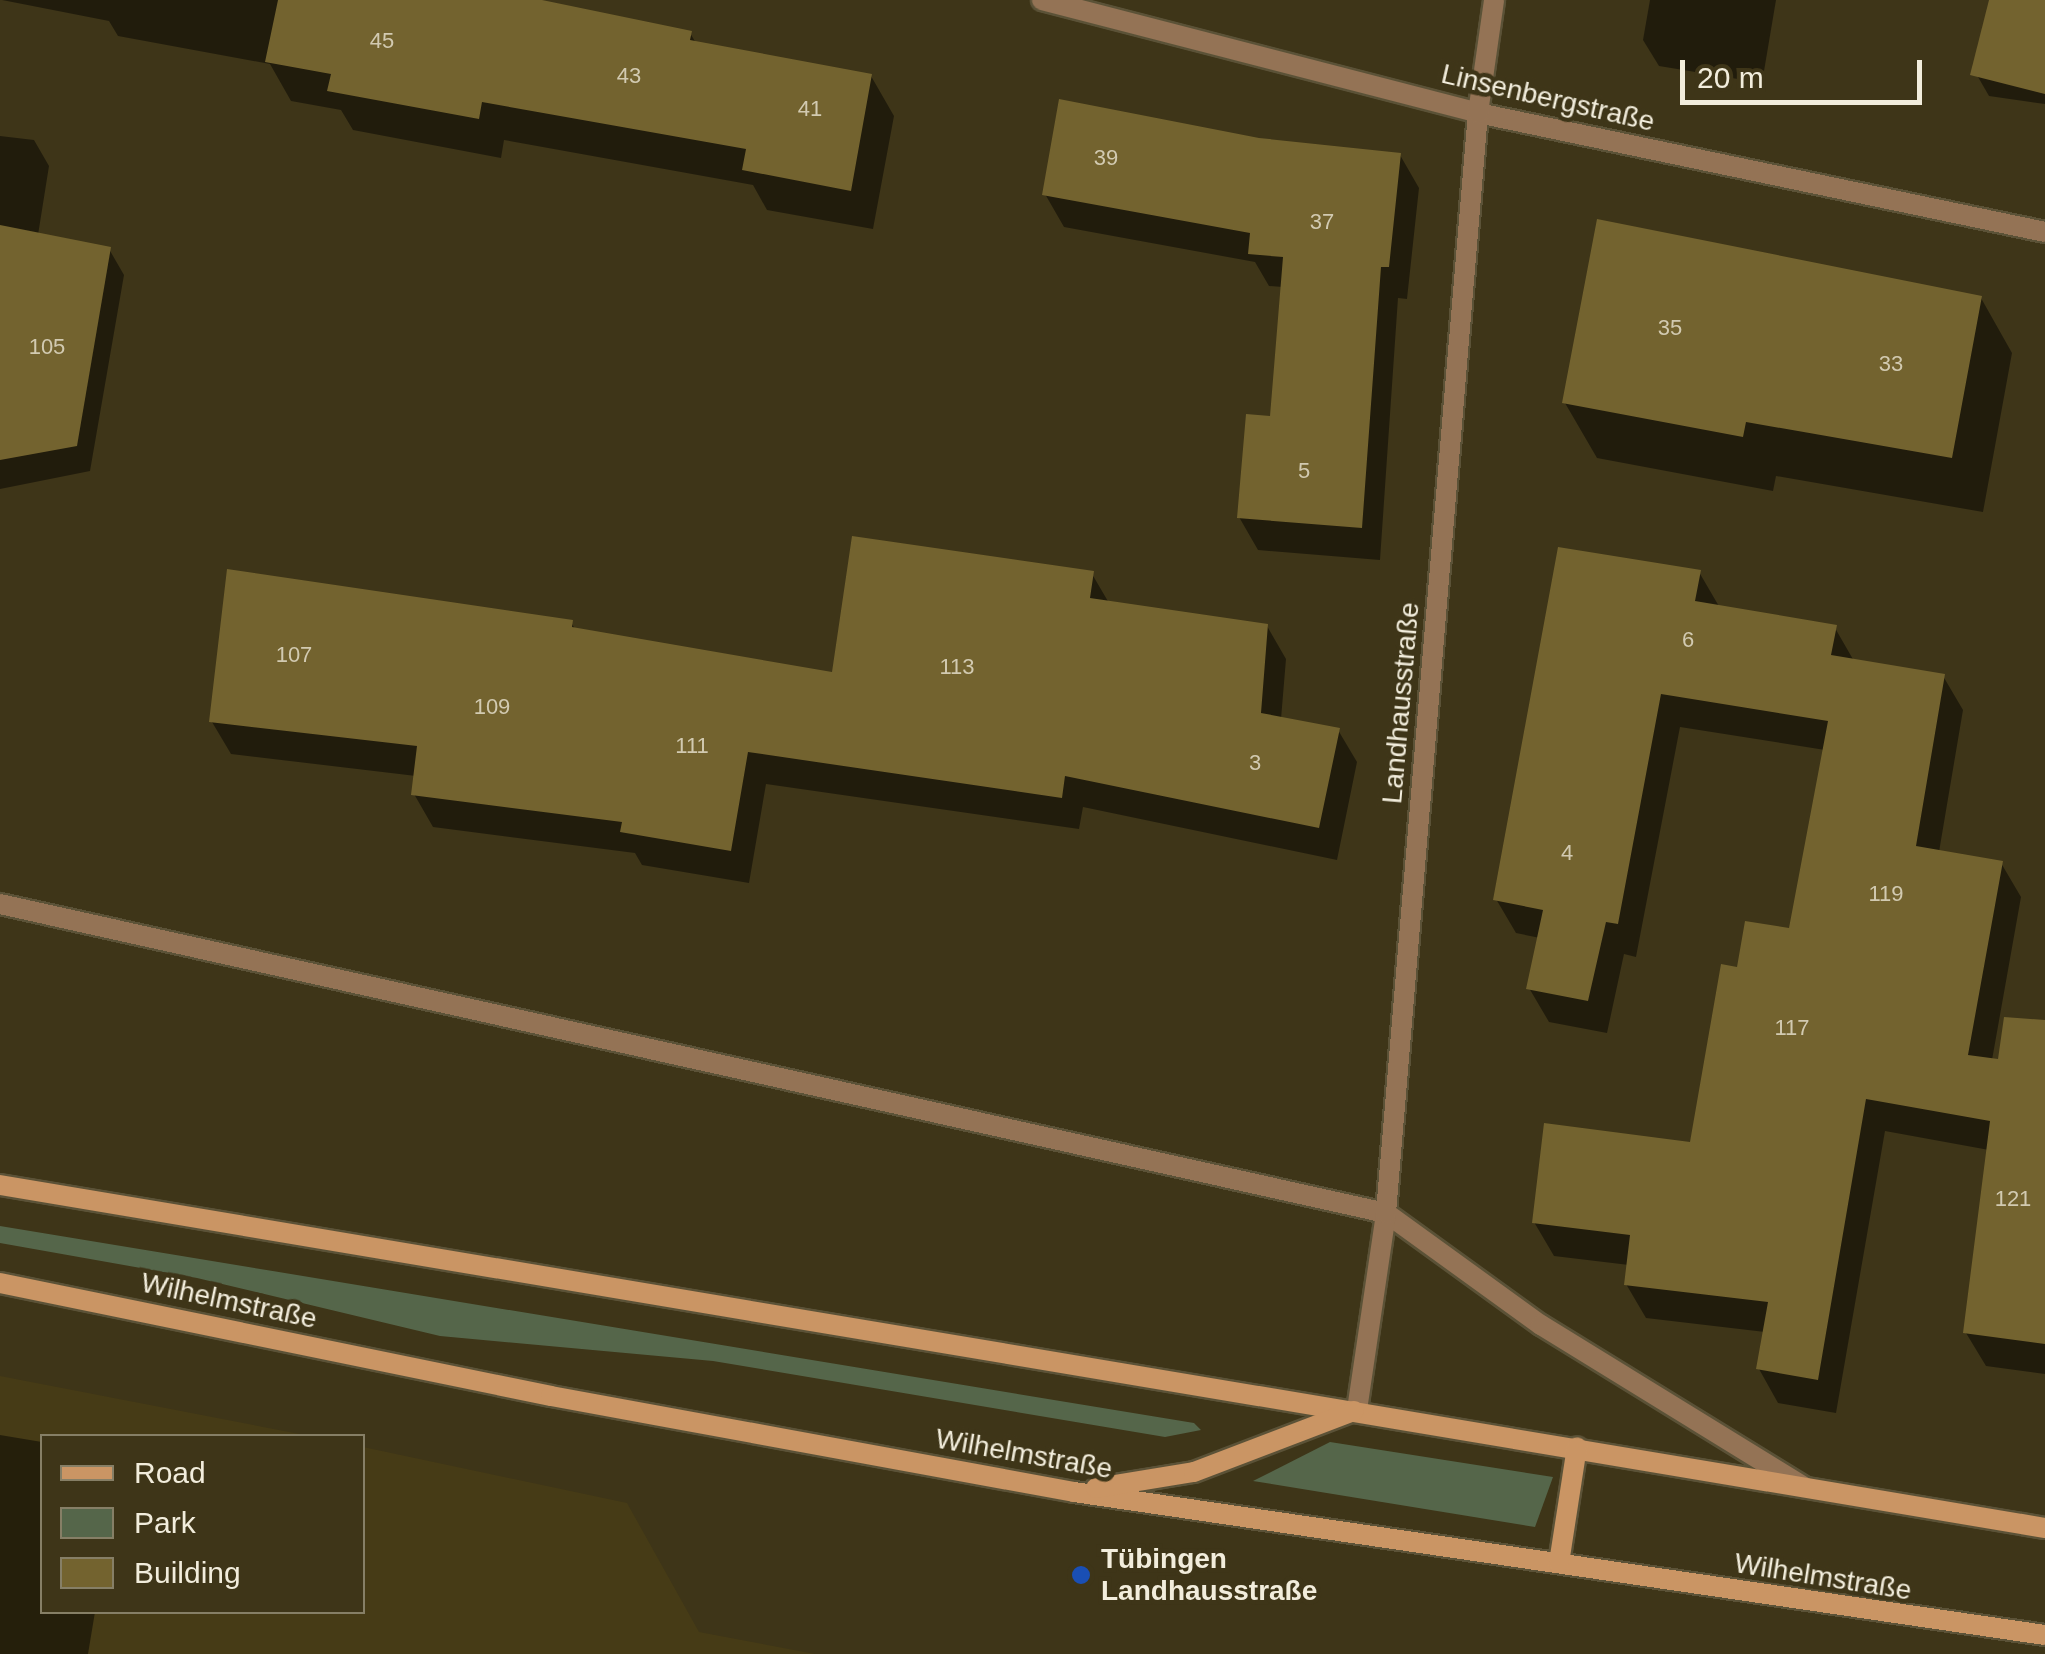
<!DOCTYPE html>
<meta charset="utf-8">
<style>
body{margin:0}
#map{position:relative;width:2045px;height:1654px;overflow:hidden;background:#3e3518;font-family:Arial,sans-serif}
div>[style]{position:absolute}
.built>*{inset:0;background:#463b16}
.green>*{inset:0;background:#55664a}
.shadow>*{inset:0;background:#0007}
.building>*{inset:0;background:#73632f}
.roads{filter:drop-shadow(2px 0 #5b5237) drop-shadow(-2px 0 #5b5237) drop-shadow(0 2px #5b5237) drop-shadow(0 -2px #5b5237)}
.minor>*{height:20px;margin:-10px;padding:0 10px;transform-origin:10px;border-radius:10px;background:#947355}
.secondary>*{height:20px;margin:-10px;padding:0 10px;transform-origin:10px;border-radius:10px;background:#ca9564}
.dots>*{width:28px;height:28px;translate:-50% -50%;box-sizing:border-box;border:5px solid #3e3518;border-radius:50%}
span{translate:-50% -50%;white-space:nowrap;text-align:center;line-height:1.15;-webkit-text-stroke:9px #3e3518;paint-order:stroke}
.number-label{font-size:22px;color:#d2cab1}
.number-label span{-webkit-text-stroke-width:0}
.street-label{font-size:28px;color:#f2eddc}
.poi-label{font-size:28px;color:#f2eddc;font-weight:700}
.left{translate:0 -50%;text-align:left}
.legend{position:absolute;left:40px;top:1434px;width:325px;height:180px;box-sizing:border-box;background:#3e3518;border:2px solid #867f66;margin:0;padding:12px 18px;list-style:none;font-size:30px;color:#f2eddc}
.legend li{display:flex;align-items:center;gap:20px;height:50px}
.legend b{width:50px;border:2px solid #867f66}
.scale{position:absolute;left:1680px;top:60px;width:242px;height:45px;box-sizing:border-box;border:5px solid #f2eddc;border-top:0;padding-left:12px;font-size:30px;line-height:35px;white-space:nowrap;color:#f2eddc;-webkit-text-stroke:8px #3e3518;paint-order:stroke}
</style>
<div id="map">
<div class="built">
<div style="clip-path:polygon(0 1376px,310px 1436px,42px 1436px,42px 1612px,362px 1612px,363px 1447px,627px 1503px,699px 1632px,815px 1654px,0 1654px)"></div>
</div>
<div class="green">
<div style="clip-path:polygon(0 1226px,1194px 1423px,1201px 1430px,1165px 1437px,713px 1361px,440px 1336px,197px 1278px,0 1243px)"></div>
<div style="clip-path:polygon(1330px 1442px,1553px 1477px,1535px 1527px,1253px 1481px)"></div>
</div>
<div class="shadow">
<div style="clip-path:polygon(2px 0,534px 0,690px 33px,696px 43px,871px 76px,894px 116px,873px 229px,767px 210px,753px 185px,504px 140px,501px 158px,353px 130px,341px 110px,291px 101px,270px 64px,118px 36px,109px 21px)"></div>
<div style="clip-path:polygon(1650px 0,1776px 0,1762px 83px,1659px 66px,1643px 40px)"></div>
<div style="clip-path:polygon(1992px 0,2045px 0,2045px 104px,1989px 96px,1974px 70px)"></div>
<div style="clip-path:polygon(0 136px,34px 140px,49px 166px,38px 235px,109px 249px,124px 275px,90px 471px,0 489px)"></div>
<div style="clip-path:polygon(1259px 141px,1400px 155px,1419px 188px,1407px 299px,1398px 298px,1380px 560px,1258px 550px,1239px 517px,1272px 419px,1283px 287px,1269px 286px,1255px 262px,1064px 227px,1045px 194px)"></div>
<div style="clip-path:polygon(1981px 298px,2012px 353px,1983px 512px,1776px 476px,1773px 491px,1597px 458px,1565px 403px)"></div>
<div style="clip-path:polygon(1699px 572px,1720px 608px,1835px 628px,1854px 661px,1943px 676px,1963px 710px,1939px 852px,2001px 863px,2021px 897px,1992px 1060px,2045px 1067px,2045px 1374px,1986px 1366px,1966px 1333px,1989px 1150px,1885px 1131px,1836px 1413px,1778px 1403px,1759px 1369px,1765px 1332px,1646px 1318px,1626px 1284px,1629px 1265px,1554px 1256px,1534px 1222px,1692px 1144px,1739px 970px,1791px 931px,1825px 750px,1680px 727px,1636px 957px,1624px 954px,1607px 1033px,1549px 1022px,1529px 988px,1540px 938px,1516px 933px,1496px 899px)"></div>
<div style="clip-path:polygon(1092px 574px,1109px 603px,1267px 626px,1286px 659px,1281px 719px,1338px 730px,1357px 762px,1337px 860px,1083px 807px,1079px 829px,766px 784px,749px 883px,642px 865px,635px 853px,433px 827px,414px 794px,416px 776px,231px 754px,212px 722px,571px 622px,576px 631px,835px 675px)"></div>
<div style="clip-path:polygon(0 1435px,42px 1442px,42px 1612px,95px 1612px,88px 1654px,0 1654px)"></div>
</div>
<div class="building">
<div style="clip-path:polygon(278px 0,542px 0,692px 31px,690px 40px,872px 74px,851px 191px,742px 170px,746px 149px,482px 102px,479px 119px,327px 91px,331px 74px,265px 62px)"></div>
<div style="clip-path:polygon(1989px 0,2045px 0,2045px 94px,1970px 75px)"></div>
<div style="clip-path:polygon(1059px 99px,1259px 138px,1401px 153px,1389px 267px,1381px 267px,1362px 528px,1237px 518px,1246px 414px,1270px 416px,1283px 257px,1248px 254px,1250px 233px,1042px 195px)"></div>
<div style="clip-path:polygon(1597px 219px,1982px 296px,1952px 458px,1746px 422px,1743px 437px,1562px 403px)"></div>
<div style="clip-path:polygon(0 225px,111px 247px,77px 446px,0 460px)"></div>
<div style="clip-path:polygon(852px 536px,1094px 571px,1090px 598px,1268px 624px,1261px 713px,1340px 728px,1319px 828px,1065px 776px,1062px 798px,748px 752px,731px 851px,620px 832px,622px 822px,411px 795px,417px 746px,209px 722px,227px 569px,573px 620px,572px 627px,832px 672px)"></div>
<div style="clip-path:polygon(1558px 547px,1701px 570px,1695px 601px,1837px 625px,1831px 655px,1945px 674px,1916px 846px,2003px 861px,1968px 1055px,1998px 1059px,2004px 1017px,2045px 1020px,2045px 1344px,1963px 1333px,1990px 1121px,1866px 1099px,1818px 1380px,1756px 1369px,1768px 1302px,1624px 1285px,1630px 1235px,1532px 1223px,1544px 1123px,1690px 1142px,1721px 964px,1737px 967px,1745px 921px,1789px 928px,1828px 721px,1661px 694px,1618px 924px,1606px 922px,1588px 1001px,1526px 989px,1543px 910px,1493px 900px)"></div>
</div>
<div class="roads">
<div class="minor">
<div style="left:1042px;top:0;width:450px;rotate:14.5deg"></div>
<div style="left:1478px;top:113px;width:579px;rotate:11.85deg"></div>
<div style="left:0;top:904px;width:1420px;rotate:12.57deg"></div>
<div style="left:1386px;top:1213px;width:191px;rotate:35.9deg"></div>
<div style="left:1541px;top:1325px;width:309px;rotate:31.6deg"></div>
<div style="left:1357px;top:1410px;width:199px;rotate:-81.6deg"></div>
<div style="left:1386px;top:1213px;width:1104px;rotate:-85.22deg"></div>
<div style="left:1478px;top:113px;width:114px;rotate:-81.9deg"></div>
</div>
<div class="secondary">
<div style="left:0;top:1185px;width:2074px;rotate:9.52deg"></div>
<div style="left:0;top:1283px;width:562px;rotate:11.59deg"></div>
<div style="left:551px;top:1396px;width:532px;rotate:10.4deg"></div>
<div style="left:1074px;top:1492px;width:981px;rotate:8.38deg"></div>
<div style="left:1096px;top:1488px;width:99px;rotate:-9.3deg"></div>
<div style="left:1194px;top:1472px;width:171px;rotate:-20.9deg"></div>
<div style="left:1559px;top:1563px;width:117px;rotate:-81.2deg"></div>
</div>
</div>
<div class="dots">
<div style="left:1081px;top:1575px;background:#1a4fb4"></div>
</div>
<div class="number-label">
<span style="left:382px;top:41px">45</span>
<span style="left:629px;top:76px">43</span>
<span style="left:810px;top:109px">41</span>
<span style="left:1106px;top:158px">39</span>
<span style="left:1322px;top:222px">37</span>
<span style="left:1670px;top:328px">35</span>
<span style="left:47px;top:347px">105</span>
<span style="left:1891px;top:364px">33</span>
<span style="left:1304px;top:471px">5</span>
<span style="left:1688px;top:640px">6</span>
<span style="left:294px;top:655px">107</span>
<span style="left:957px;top:667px">113</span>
<span style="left:492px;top:707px">109</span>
<span style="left:692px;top:746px">111</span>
<span style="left:1255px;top:763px">3</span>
<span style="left:1567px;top:853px">4</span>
<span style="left:1886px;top:894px">119</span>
<span style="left:1792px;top:1028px">117</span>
<span style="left:2013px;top:1199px">121</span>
</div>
<div class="street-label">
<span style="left:1548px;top:98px;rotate:13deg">Linsenbergstraße</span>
<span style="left:1401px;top:703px;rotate:-85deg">Landhausstraße</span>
<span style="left:229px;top:1301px;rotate:12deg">Wilhelmstraße</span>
<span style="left:1024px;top:1454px;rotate:10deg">Wilhelmstraße</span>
<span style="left:1823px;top:1577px;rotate:9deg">Wilhelmstraße</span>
</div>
<div class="poi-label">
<span class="left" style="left:1101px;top:1575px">Tübingen<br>Landhausstraße</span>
</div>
<ul class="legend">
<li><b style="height:12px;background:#ca9564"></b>Road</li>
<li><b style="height:28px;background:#55664a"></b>Park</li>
<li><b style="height:28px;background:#73632f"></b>Building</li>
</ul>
<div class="scale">20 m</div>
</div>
